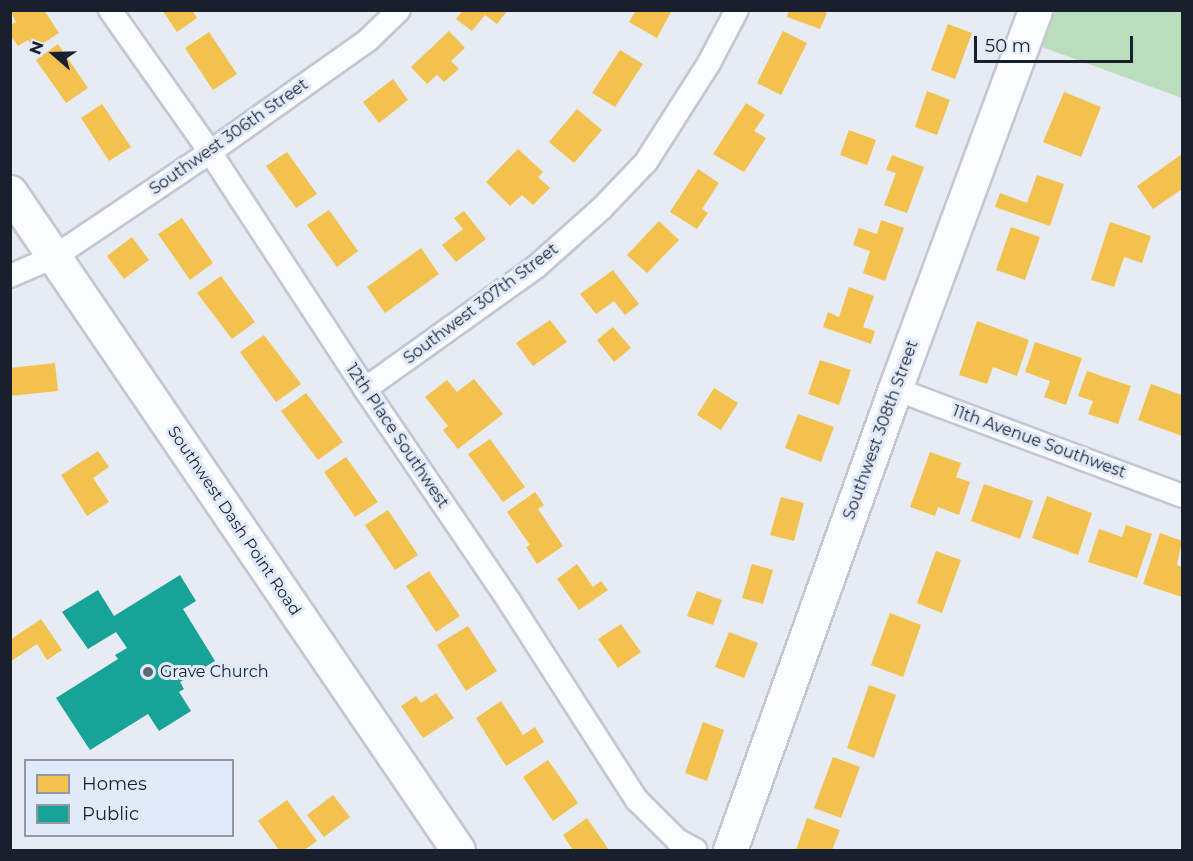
<!DOCTYPE html>
<style>
body{margin:0}
#map{position:relative;width:1193px;height:861px;overflow:hidden;background:#e7ebf3;font-family:Montserrat,sans-serif}
div>[style]{position:absolute}
.green>*{inset:0;background:#baddbb}
.homes>*{inset:0;background:#f2c14e}
.public>*{inset:0;background:#17a398}
.roads{filter:drop-shadow(2px 0 #c2c7d2) drop-shadow(-2px 0 #c2c7d2) drop-shadow(0 2px #c2c7d2) drop-shadow(0 -2px #c2c7d2)}
.street>*{height:22px;margin:-11px;padding:0 11px;transform-origin:11px;border-radius:11px;background:#fbfcfd}
.secondary>*{height:33px;margin:-16.5px;padding:0 16.5px;transform-origin:16.5px;border-radius:16.5px;background:#fbfcfd}
.dots>*{width:16px;height:16px;translate:-50% -50%;box-sizing:border-box;border:3px solid #e1eaf9;border-radius:50%}
span{translate:-50% -50%;white-space:nowrap;text-align:center;line-height:1.15;-webkit-text-stroke:6px #e1eaf9;paint-order:stroke}
.street-label{font-size:16px;color:#181f2d}
.poi-label{font-size:16px;color:#181f2d}
.left{translate:0 -50%;text-align:left}
.frame{position:absolute;inset:0;border:12px solid #181f2d;pointer-events:none}
.legend{position:absolute;left:24px;top:759px;width:210px;height:78px;box-sizing:border-box;background:#e1eaf9;border:2px solid #9199a7;margin:0;padding:8px 10px;list-style:none;font-size:18px;color:#181f2d}
.legend li{display:flex;align-items:center;gap:12px;height:30px}
.legend b{width:30px;border:2px solid #9199a7}
.north{position:absolute;left:24px;top:24px;width:60px;height:60px;-webkit-text-stroke:4px #e1eaf9;paint-order:stroke;rotate:290deg;font-size:16px;font-weight:700;line-height:24px;text-align:center;color:#181f2d}
.north::after{content:'';display:block;margin:auto;width:21px;height:27px;background:#181f2d;clip-path:polygon(50% 0,100% 100%,50% 72%,0 100%)}
.scale{position:absolute;left:974px;top:36px;width:159px;height:27px;box-sizing:border-box;border:3px solid #181f2d;border-top:0;padding-left:8px;font-size:18px;line-height:21px;white-space:nowrap;color:#181f2d;-webkit-text-stroke:4px #e1eaf9;paint-order:stroke}
</style>
<div id="map">
<div class="green">
<div style="clip-path:polygon(1056px 10px,1182px 11px,1182px 98px,1042px 47px)"></div>
</div>
<div class="homes">
<div style="clip-path:polygon(10px 10px,44px 10px,59px 33px,34px 49px,28px 40px,18px 46px,10px 35px,10px 25px,16px 22px)"></div>
<div style="clip-path:polygon(162px 10px,192px 10px,197px 18px,177px 32px)"></div>
<div style="clip-path:polygon(463px 10px,508px 10px,497px 24px,485px 15px,472px 31px,456px 19px)"></div>
<div style="clip-path:polygon(636px 10px,672px 10px,657px 38px,629px 22px)"></div>
<div style="clip-path:polygon(789px 10px,820px 10px,827px 13px,820px 29px,787px 17px)"></div>
<div style="clip-path:polygon(948px 24px,972px 33px,955px 79px,931px 70px)"></div>
<div style="clip-path:polygon(449px 31px,465px 48px,451px 61px,459px 69px,444px 82px,437px 75px,427px 84px,411px 67px)"></div>
<div style="clip-path:polygon(783px 31px,807px 43px,781px 95px,757px 83px)"></div>
<div style="clip-path:polygon(209px 32px,237px 74px,213px 90px,185px 48px)"></div>
<div style="clip-path:polygon(58px 44px,88px 88px,66px 103px,36px 60px)"></div>
<div style="clip-path:polygon(620px 50px,643px 64px,615px 107px,592px 93px)"></div>
<div style="clip-path:polygon(393px 79px,408px 100px,379px 123px,363px 102px)"></div>
<div style="clip-path:polygon(927px 91px,950px 100px,937px 135px,915px 127px)"></div>
<div style="clip-path:polygon(1064px 92px,1101px 107px,1081px 157px,1043px 142px)"></div>
<div style="clip-path:polygon(746px 103px,765px 115px,754px 131px,766px 138px,744px 172px,713px 154px)"></div>
<div style="clip-path:polygon(102px 104px,131px 147px,109px 161px,81px 118px)"></div>
<div style="clip-path:polygon(577px 109px,602px 130px,574px 163px,549px 142px)"></div>
<div style="clip-path:polygon(849px 130px,876px 140px,867px 165px,840px 155px)"></div>
<div style="clip-path:polygon(518px 149px,543px 172px,538px 177px,550px 188px,533px 205px,522px 195px,510px 206px,486px 182px)"></div>
<div style="clip-path:polygon(287px 152px,317px 194px,296px 208px,266px 166px)"></div>
<div style="clip-path:polygon(1182px 154px,1182px 189px,1153px 209px,1137px 186px)"></div>
<div style="clip-path:polygon(892px 155px,924px 167px,907px 213px,884px 205px,896px 173px,886px 170px)"></div>
<div style="clip-path:polygon(698px 169px,719px 183px,702px 209px,708px 213px,697px 229px,670px 212px)"></div>
<div style="clip-path:polygon(1037px 175px,1064px 184px,1050px 226px,995px 207px,1000px 193px,1027px 203px)"></div>
<div style="clip-path:polygon(329px 210px,358px 251px,337px 267px,307px 225px)"></div>
<div style="clip-path:polygon(464px 211px,486px 239px,456px 262px,442px 245px,463px 229px,454px 218px)"></div>
<div style="clip-path:polygon(182px 218px,213px 263px,190px 280px,158px 234px)"></div>
<div style="clip-path:polygon(881px 220px,904px 228px,885px 281px,863px 273px,870px 251px,853px 245px,859px 228px,877px 234px)"></div>
<div style="clip-path:polygon(659px 221px,679px 240px,647px 273px,627px 255px)"></div>
<div style="clip-path:polygon(1110px 222px,1151px 236px,1142px 263px,1124px 257px,1114px 287px,1091px 280px)"></div>
<div style="clip-path:polygon(1011px 227px,1040px 237px,1025px 280px,996px 270px)"></div>
<div style="clip-path:polygon(132px 237px,149px 260px,124px 279px,107px 256px)"></div>
<div style="clip-path:polygon(421px 248px,439px 274px,385px 313px,367px 287px)"></div>
<div style="clip-path:polygon(613px 270px,639px 304px,625px 315px,614px 301px,596px 314px,580px 294px)"></div>
<div style="clip-path:polygon(221px 276px,255px 322px,232px 339px,197px 293px)"></div>
<div style="clip-path:polygon(849px 287px,874px 296px,863px 327px,875px 331px,871px 344px,823px 327px,828px 312px,839px 317px)"></div>
<div style="clip-path:polygon(550px 320px,567px 342px,533px 366px,516px 343px)"></div>
<div style="clip-path:polygon(977px 321px,1029px 340px,1017px 376px,993px 367px,987px 384px,959px 375px)"></div>
<div style="clip-path:polygon(613px 327px,631px 348px,614px 362px,597px 340px)"></div>
<div style="clip-path:polygon(264px 335px,301px 384px,276px 402px,240px 352px)"></div>
<div style="clip-path:polygon(1035px 342px,1082px 358px,1066px 405px,1044px 397px,1050px 381px,1025px 372px)"></div>
<div style="clip-path:polygon(820px 360px,851px 370px,839px 405px,808px 394px)"></div>
<div style="clip-path:polygon(55px 363px,58px 391px,10px 396px,10px 368px)"></div>
<div style="clip-path:polygon(1087px 371px,1131px 386px,1118px 424px,1088px 414px,1093px 401px,1078px 396px)"></div>
<div style="clip-path:polygon(474px 379px,503px 414px,458px 449px,443px 430px,448px 426px,425px 397px,447px 380px,457px 392px)"></div>
<div style="clip-path:polygon(1151px 384px,1182px 395px,1182px 436px,1138px 420px)"></div>
<div style="clip-path:polygon(714px 388px,738px 403px,721px 430px,697px 415px)"></div>
<div style="clip-path:polygon(306px 393px,343px 442px,318px 460px,281px 411px)"></div>
<div style="clip-path:polygon(798px 414px,834px 427px,821px 462px,785px 448px)"></div>
<div style="clip-path:polygon(490px 439px,525px 487px,503px 502px,468px 454px)"></div>
<div style="clip-path:polygon(98px 451px,109px 467px,93px 478px,109px 502px,87px 516px,61px 475px)"></div>
<div style="clip-path:polygon(930px 452px,961px 463px,956px 477px,970px 482px,959px 515px,938px 507px,935px 516px,910px 507px)"></div>
<div style="clip-path:polygon(346px 457px,378px 502px,355px 517px,324px 472px)"></div>
<div style="clip-path:polygon(984px 484px,1033px 501px,1020px 539px,971px 521px)"></div>
<div style="clip-path:polygon(535px 492px,544px 505px,538px 509px,563px 546px,537px 564px,526px 547px,530px 545px,507px 512px)"></div>
<div style="clip-path:polygon(1047px 496px,1092px 513px,1078px 555px,1032px 538px)"></div>
<div style="clip-path:polygon(781px 497px,804px 503px,794px 541px,770px 535px)"></div>
<div style="clip-path:polygon(388px 510px,418px 555px,395px 570px,365px 525px)"></div>
<div style="clip-path:polygon(1126px 525px,1152px 534px,1137px 578px,1088px 562px,1099px 529px,1122px 537px)"></div>
<div style="clip-path:polygon(1160px 533px,1182px 541px,1177px 565px,1182px 567px,1182px 597px,1143px 584px)"></div>
<div style="clip-path:polygon(936px 551px,961px 560px,942px 613px,917px 603px)"></div>
<div style="clip-path:polygon(577px 564px,593px 587px,601px 581px,608px 590px,579px 610px,557px 579px)"></div>
<div style="clip-path:polygon(752px 564px,773px 570px,763px 604px,742px 598px)"></div>
<div style="clip-path:polygon(429px 571px,460px 616px,436px 632px,406px 586px)"></div>
<div style="clip-path:polygon(697px 591px,722px 600px,713px 625px,687px 616px)"></div>
<div style="clip-path:polygon(890px 613px,921px 625px,903px 677px,871px 665px)"></div>
<div style="clip-path:polygon(41px 619px,62px 650px,47px 660px,37px 644px,10px 662px,10px 640px)"></div>
<div style="clip-path:polygon(621px 624px,641px 652px,618px 668px,598px 639px)"></div>
<div style="clip-path:polygon(468px 626px,497px 671px,466px 691px,437px 645px)"></div>
<div style="clip-path:polygon(729px 632px,758px 643px,744px 678px,715px 667px)"></div>
<div style="clip-path:polygon(869px 685px,896px 695px,874px 758px,847px 748px)"></div>
<div style="clip-path:polygon(436px 693px,454px 718px,423px 738px,401px 706px,416px 696px,421px 703px)"></div>
<div style="clip-path:polygon(501px 701px,523px 735px,535px 727px,544px 742px,506px 766px,476px 718px)"></div>
<div style="clip-path:polygon(703px 722px,724px 730px,707px 781px,685px 773px)"></div>
<div style="clip-path:polygon(833px 757px,860px 767px,841px 818px,814px 808px)"></div>
<div style="clip-path:polygon(548px 760px,578px 803px,553px 821px,523px 777px)"></div>
<div style="clip-path:polygon(333px 795px,350px 817px,324px 837px,307px 815px)"></div>
<div style="clip-path:polygon(287px 800px,317px 841px,304px 850px,279px 850px,258px 821px)"></div>
<div style="clip-path:polygon(587px 818px,609px 850px,573px 850px,563px 835px)"></div>
<div style="clip-path:polygon(807px 818px,840px 830px,832px 850px,796px 850px)"></div>
</div>
<div class="public">
<div style="clip-path:polygon(180px 575px,196px 601px,183px 609px,215px 661px,180px 682px,184px 689px,179px 692px,191px 711px,159px 731px,148px 714px,90px 750px,56px 698px,118px 659px,115px 655px,127px 648px,116px 632px,88px 649px,62px 612px,98px 590px,114px 616px)"></div>
</div>
<div class="roads">
<div class="street">
<div style="left:110px;top:10px;width:174px;rotate:54.8deg"></div>
<div style="left:210px;top:152px;width:283px;rotate:56.8deg"></div>
<div style="left:365px;top:389px;width:256px;rotate:55.8deg"></div>
<div style="left:509px;top:601px;width:237px;rotate:57.3deg"></div>
<div style="left:637px;top:800px;width:57px;rotate:45deg"></div>
<div style="left:677px;top:840px;width:21px;rotate:28deg"></div>
<div style="left:10px;top:276px;width:48px;rotate:-23.4deg"></div>
<div style="left:54px;top:257px;width:188px;rotate:-33.9deg"></div>
<div style="left:210px;top:152px;width:194px;rotate:-35.3deg"></div>
<div style="left:368px;top:40px;width:43px;rotate:-44.1deg"></div>
<div style="left:365px;top:389px;width:210px;rotate:-35.5deg"></div>
<div style="left:536px;top:267px;width:89px;rotate:-41.8deg"></div>
<div style="left:602px;top:208px;width:64px;rotate:-46.3deg"></div>
<div style="left:646px;top:162px;width:117px;rotate:-57.5deg"></div>
<div style="left:709px;top:63px;width:60px;rotate:-62.2deg"></div>
<div style="left:895px;top:389px;width:306px;rotate:20.4deg"></div>
</div>
<div class="secondary">
<div style="left:10px;top:192px;width:796px;rotate:55.75deg"></div>
<div style="left:730px;top:850px;width:490px;rotate:-70.3deg"></div>
<div style="left:895px;top:389px;width:404px;rotate:-69.7deg"></div>
</div>
</div>
<div class="dots">
<div style="left:148px;top:672px;background:#606672"></div>
</div>
<div class="street-label">
<span style="left:229px;top:137px;rotate:-35deg">Southwest 306th Street</span>
<span style="left:481px;top:304px;rotate:-37deg">Southwest 307th Street</span>
<span style="left:881px;top:430px;rotate:-70deg">Southwest 308th Street</span>
<span style="left:397px;top:436px;rotate:56deg">12th Place Southwest</span>
<span style="left:1039px;top:442px;rotate:20deg">11th Avenue Southwest</span>
<span style="left:234px;top:521px;rotate:56deg">Southwest Dash Point Road</span>
</div>
<div class="poi-label">
<span class="left" style="left:160px;top:672px">Grave Church</span>
</div>
<div class="frame"></div>
<ul class="legend">
<li><b style="height:16px;background:#f2c14e"></b>Homes</li>
<li><b style="height:16px;background:#17a398"></b>Public</li>
</ul>
<div class="north">N</div>
<div class="scale">50 m</div>
</div>
